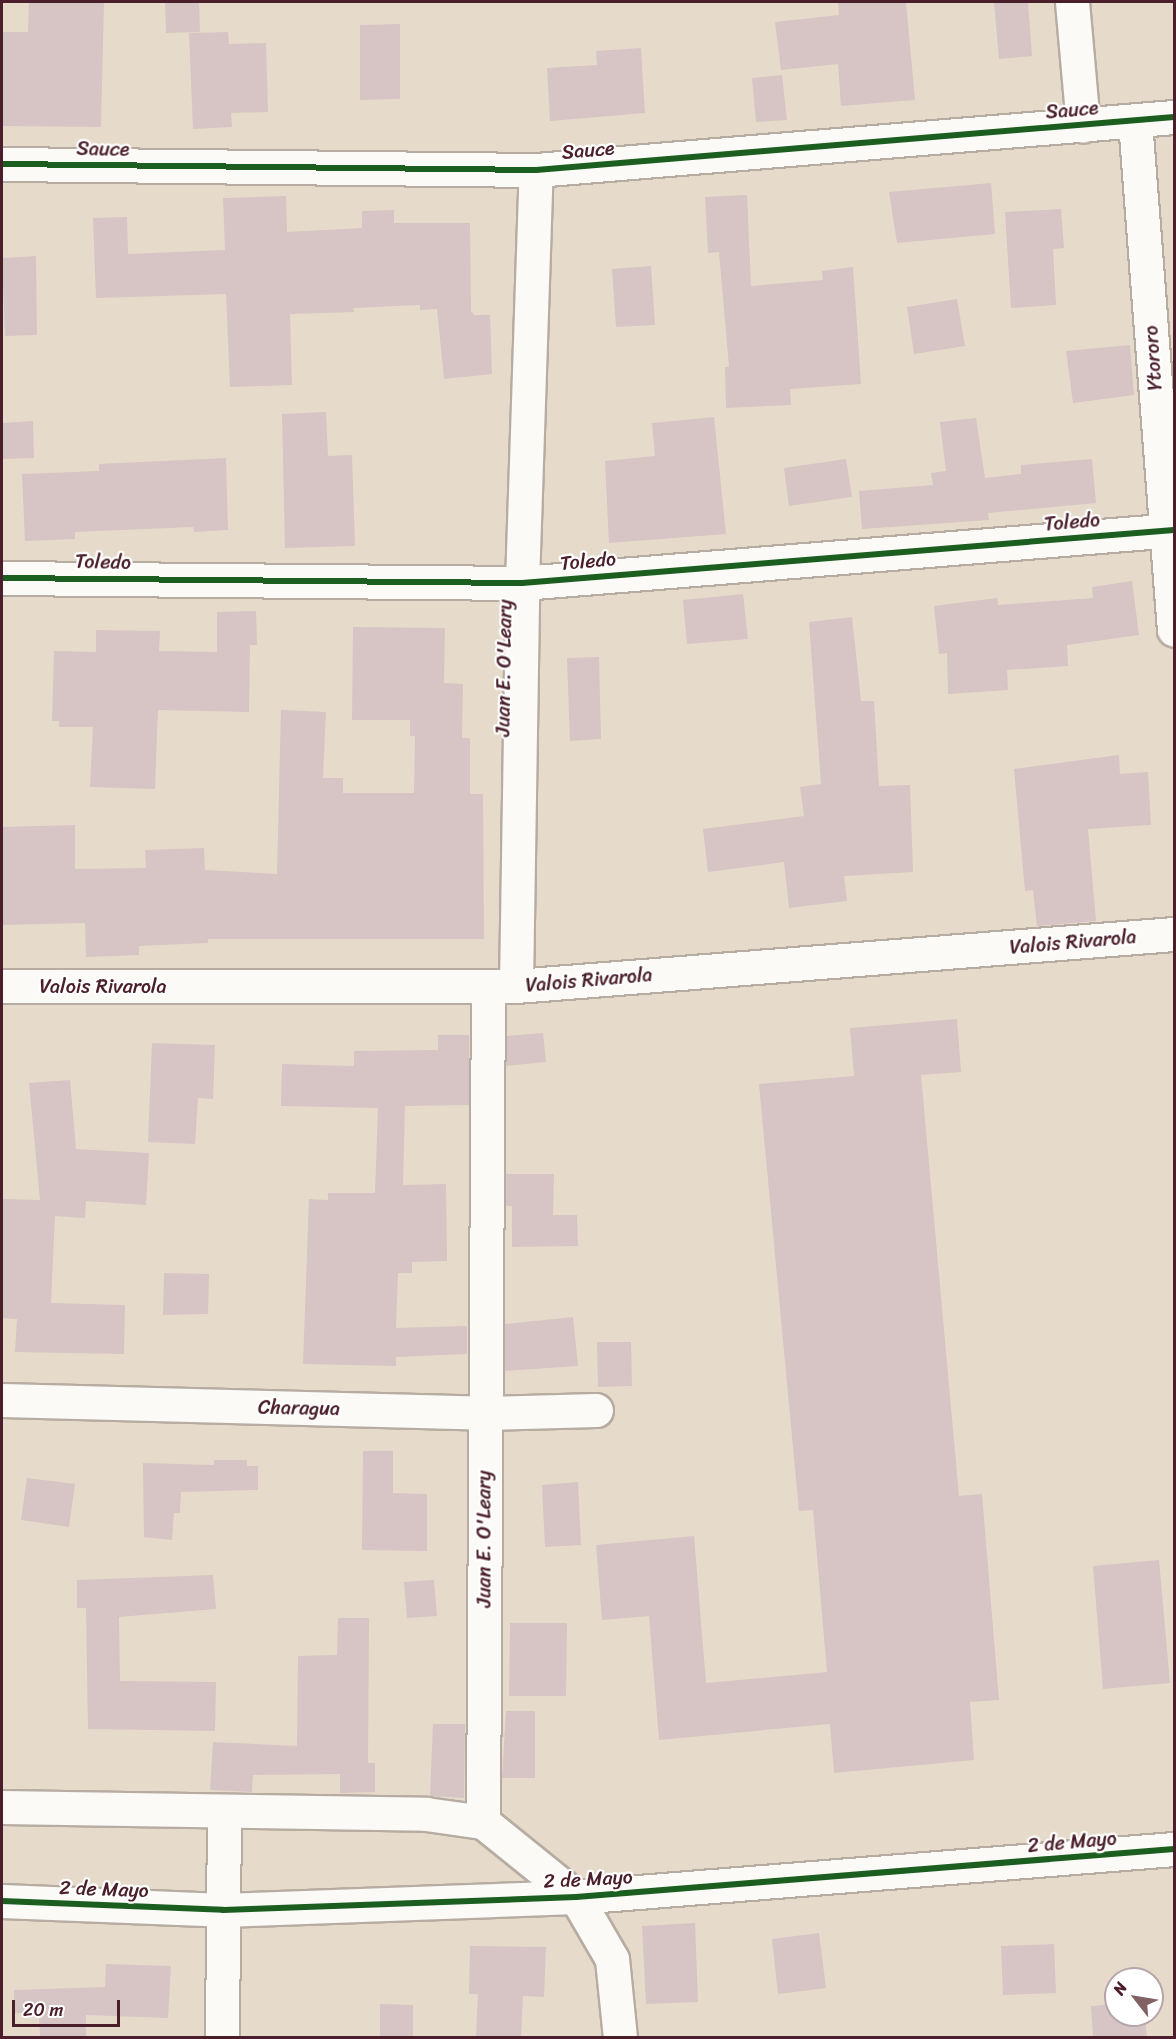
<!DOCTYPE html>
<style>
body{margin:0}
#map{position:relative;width:1176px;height:2039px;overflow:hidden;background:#e6dbca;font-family:Sriracha,sans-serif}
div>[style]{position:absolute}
.building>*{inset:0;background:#d7c4c4}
.roads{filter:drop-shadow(2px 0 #b7aca2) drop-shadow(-2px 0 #b7aca2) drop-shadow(0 2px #b7aca2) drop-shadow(0 -2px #b7aca2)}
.minor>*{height:33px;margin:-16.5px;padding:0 16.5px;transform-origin:16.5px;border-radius:16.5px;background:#fbfaf7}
.cycleway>*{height:6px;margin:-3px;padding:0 3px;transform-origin:3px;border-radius:3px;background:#1b5e20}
span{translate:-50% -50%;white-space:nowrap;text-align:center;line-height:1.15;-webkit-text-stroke:4.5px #fff;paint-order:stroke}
.street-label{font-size:20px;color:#4a1f2b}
.frame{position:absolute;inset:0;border:3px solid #4a1f2b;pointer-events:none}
.north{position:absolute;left:1104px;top:1967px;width:60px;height:60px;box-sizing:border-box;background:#fff;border:2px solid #b7a5aa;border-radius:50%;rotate:301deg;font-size:16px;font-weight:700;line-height:24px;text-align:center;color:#4a1f2b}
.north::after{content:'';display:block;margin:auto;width:21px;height:27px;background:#816163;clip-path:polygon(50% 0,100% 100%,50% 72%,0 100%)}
.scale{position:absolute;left:12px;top:2000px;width:108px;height:27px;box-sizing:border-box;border:3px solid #4a1f2b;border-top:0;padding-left:8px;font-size:18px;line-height:21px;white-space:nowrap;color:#4a1f2b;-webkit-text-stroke:4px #fff;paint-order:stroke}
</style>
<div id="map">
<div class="building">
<div style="clip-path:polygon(29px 2px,104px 2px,101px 127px,2px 126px,2px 32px,28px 32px)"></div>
<div style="clip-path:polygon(165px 2px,199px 2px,200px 32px,166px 33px)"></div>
<div style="clip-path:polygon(838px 2px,906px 2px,915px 100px,841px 106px,838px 64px,781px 70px,775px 22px,839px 15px)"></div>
<div style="clip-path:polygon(994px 2px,1028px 2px,1032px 56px,999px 59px)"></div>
<div style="clip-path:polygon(400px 24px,400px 99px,360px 100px,360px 25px)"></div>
<div style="clip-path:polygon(228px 32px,229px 44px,266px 43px,268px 112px,231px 113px,232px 127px,193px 129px,189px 33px)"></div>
<div style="clip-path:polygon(641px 48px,645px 113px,550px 121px,547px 68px,597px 65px,596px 51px)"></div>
<div style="clip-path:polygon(782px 75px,787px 120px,756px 122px,752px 78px)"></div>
<div style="clip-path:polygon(991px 183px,995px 234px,897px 243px,889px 192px)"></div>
<div style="clip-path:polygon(747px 195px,751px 286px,823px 280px,822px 271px,853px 267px,861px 384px,790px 389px,791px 405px,726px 408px,725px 367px,729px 367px,719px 252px,708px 253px,705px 197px)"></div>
<div style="clip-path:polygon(286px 196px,287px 232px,362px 228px,362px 211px,394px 210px,394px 223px,470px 223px,471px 311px,474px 315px,490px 315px,492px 374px,444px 379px,437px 309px,420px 310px,420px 305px,353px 308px,354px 312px,290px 314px,292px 385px,230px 387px,226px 294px,96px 298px,93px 218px,127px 217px,128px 254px,225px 250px,223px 198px)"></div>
<div style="clip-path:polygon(1061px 209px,1064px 248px,1053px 249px,1056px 305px,1011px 308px,1005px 212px)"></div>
<div style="clip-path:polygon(36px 256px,37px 335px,5px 336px,2px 258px)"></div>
<div style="clip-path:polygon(651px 266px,655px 325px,616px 327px,612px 269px)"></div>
<div style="clip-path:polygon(957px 299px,965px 346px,914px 354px,907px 307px)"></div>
<div style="clip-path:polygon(1130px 345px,1134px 395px,1073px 403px,1066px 351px)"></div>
<div style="clip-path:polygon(326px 412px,328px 456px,352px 455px,355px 546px,285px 548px,282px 414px)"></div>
<div style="clip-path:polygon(714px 417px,726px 534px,609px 543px,605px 461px,655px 456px,652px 423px)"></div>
<div style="clip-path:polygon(976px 418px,985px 478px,1021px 474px,1021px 465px,1092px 459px,1096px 503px,988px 513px,989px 520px,862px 529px,859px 491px,933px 485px,931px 473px,946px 471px,940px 422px)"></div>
<div style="clip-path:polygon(33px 421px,34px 458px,2px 459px,2px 423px)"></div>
<div style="clip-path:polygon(226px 458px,228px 530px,194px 532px,193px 527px,75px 532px,75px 539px,25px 541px,22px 474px,99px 471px,99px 464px)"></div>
<div style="clip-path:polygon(846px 459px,852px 497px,789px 506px,784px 468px)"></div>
<div style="clip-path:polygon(1132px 581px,1139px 635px,1067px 645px,1068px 666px,1007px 670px,1008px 690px,948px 694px,947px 653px,939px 654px,934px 606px,997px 598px,998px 605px,1093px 598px,1092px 587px)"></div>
<div style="clip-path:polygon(743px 594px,748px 639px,687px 644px,683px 600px)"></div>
<div style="clip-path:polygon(256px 611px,257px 645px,250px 645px,249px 712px,158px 710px,155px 789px,90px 787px,93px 727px,59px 727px,59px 721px,52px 721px,54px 651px,96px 652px,96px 630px,160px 631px,159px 651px,217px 652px,217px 612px)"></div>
<div style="clip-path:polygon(852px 617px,861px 701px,874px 701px,879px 786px,910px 785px,913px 872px,844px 876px,847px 901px,789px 908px,784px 862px,708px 872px,703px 829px,804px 816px,800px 787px,821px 784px,809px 622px)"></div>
<div style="clip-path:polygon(353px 627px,445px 628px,444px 683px,463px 684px,462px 738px,470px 738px,470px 794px,483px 794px,484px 939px,208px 939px,208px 943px,139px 946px,139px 955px,86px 957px,85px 923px,2px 925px,2px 827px,75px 825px,75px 869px,146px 868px,145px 850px,204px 848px,205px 870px,277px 874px,281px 710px,326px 712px,323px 778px,343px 778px,343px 793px,414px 793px,415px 736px,410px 736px,410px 720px,352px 720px)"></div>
<div style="clip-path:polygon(599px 657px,601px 739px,570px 741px,567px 658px)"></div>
<div style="clip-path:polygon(1119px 755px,1120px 774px,1148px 772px,1151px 825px,1088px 829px,1096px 921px,1037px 926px,1033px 890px,1025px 891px,1014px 769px)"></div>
<div style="clip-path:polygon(957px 1019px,961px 1072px,921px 1075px,959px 1496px,982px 1494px,999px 1700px,970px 1702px,974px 1760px,834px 1773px,830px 1724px,659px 1740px,649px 1616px,602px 1620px,596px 1545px,694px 1536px,706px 1683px,827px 1672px,813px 1510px,799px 1511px,759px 1084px,854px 1076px,850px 1028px)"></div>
<div style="clip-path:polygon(543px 1033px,546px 1062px,506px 1066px,506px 1036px)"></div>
<div style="clip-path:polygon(438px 1035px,469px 1035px,469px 1105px,405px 1106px,403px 1185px,446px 1184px,447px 1261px,412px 1262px,412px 1273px,398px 1273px,396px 1328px,467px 1326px,467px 1354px,396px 1357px,396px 1366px,303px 1364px,309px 1199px,328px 1200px,328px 1193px,375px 1193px,378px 1108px,281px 1106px,282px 1064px,354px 1066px,354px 1051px,438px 1050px)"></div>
<div style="clip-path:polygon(152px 1043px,215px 1045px,213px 1099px,198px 1098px,195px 1144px,148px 1142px)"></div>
<div style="clip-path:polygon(70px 1080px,76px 1149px,149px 1153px,146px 1205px,86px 1201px,85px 1218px,55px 1216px,51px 1303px,125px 1305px,124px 1354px,15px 1352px,17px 1319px,2px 1318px,2px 1199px,40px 1200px,29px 1083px)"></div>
<div style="clip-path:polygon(506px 1174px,554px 1174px,553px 1215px,577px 1215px,578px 1246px,512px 1247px,512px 1206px,505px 1206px)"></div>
<div style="clip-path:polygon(164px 1273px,209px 1274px,208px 1314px,163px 1315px)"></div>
<div style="clip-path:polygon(573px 1317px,578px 1366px,504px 1371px,505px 1324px)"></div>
<div style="clip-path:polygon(597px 1342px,631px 1342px,632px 1386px,598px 1387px)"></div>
<div style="clip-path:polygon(363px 1451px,393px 1451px,393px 1493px,427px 1494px,427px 1551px,362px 1550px)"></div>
<div style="clip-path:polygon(214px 1460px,247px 1460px,247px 1466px,258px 1466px,258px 1490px,181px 1492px,180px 1513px,174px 1513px,172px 1540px,144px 1537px,143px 1463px,214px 1465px)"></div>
<div style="clip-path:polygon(27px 1478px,75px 1484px,69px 1527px,21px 1520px)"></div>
<div style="clip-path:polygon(578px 1482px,581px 1545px,545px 1547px,542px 1485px)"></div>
<div style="clip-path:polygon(1159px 1560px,1170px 1683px,1103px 1689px,1093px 1566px)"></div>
<div style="clip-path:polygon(213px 1575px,216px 1609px,119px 1617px,120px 1681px,216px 1682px,215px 1731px,88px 1729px,86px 1608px,77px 1608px,77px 1580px)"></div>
<div style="clip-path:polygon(434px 1580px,437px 1616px,407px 1618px,404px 1582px)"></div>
<div style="clip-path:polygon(338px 1618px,369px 1618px,368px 1763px,375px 1763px,375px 1792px,340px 1793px,340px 1774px,253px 1775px,252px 1792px,210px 1790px,213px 1742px,297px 1746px,298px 1656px,337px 1655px)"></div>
<div style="clip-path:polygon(510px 1623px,567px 1623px,566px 1696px,509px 1696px)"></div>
<div style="clip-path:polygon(506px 1711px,535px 1711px,535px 1778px,502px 1778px)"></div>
<div style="clip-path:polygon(433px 1724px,465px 1724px,464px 1798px,430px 1796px)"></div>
<div style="clip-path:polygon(695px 1923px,698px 2002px,646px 2004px,642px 1926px)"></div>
<div style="clip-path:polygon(819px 1933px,826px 1988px,778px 1994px,772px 1939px)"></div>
<div style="clip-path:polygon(1054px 1944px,1056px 1993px,1003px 1995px,1001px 1946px)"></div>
<div style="clip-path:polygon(470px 1946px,546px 1947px,544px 1997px,523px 1996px,521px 2037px,476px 2037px,478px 1994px,469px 1994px)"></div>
<div style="clip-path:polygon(106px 1964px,171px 1966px,168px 2018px,86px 2015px,86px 2037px,40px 2037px,39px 2014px,14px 2013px,14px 1990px,105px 1987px)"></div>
<div style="clip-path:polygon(380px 2004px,413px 2005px,413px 2037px,380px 2037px)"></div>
<div style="clip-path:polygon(1116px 2004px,1116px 2015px,1145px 2015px,1147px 2037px,1093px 2037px,1091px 2006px)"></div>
</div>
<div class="roads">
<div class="minor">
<div style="left:1072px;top:2px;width:124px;rotate:84.9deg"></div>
<div style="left:1135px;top:121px;width:510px;rotate:85.62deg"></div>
<div style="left:2px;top:164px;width:534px;rotate:0.64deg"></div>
<div style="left:536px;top:170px;width:640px;rotate:-4.75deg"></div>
<div style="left:2px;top:578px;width:520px;rotate:0.55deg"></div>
<div style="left:522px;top:583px;width:654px;rotate:-4.65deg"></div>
<div style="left:2px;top:986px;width:514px"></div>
<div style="left:516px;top:986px;width:660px;rotate:-4.52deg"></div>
<div style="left:516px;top:986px;width:403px;rotate:-89.1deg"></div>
<div style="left:522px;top:583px;width:413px;rotate:-88.1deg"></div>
<div style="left:2px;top:1400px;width:483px;rotate:1.5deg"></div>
<div style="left:485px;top:1413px;width:111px;rotate:-1.5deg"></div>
<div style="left:2px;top:1807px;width:424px;rotate:0.9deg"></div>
<div style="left:426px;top:1814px;width:58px;rotate:8deg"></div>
<div style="left:483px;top:1822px;width:836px;rotate:-89.66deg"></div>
<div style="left:483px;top:1822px;width:119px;rotate:38.9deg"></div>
<div style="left:576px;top:1897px;width:72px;rotate:59.9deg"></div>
<div style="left:612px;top:1959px;width:79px;rotate:84.2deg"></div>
<div style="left:2px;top:1901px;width:221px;rotate:2.3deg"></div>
<div style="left:223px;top:1910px;width:353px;rotate:-2.1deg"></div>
<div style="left:576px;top:1897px;width:600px;rotate:-4.59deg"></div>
<div style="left:222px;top:2038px;width:227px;rotate:-89.5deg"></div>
</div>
</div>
<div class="cycleway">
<div style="left:2px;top:164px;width:534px;rotate:0.64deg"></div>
<div style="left:536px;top:170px;width:640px;rotate:-4.75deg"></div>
<div style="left:2px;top:578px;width:520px;rotate:0.55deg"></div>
<div style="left:522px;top:583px;width:654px;rotate:-4.65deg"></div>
<div style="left:2px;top:1901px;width:221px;rotate:2.3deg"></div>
<div style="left:223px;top:1910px;width:353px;rotate:-2.1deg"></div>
<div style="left:576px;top:1897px;width:600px;rotate:-4.59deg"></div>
</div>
<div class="street-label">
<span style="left:1072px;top:110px;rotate:-5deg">Sauce</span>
<span style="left:103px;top:149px;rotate:1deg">Sauce</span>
<span style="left:588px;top:150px;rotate:-5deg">Sauce</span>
<span style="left:1153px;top:358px;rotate:-94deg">Ytororo</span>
<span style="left:1072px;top:522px;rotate:-5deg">Toledo</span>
<span style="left:588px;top:561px;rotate:-5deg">Toledo</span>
<span style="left:103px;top:562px;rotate:1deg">Toledo</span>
<span style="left:504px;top:668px;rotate:-89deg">Juan E. O'Leary</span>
<span style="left:1073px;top:942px;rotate:-5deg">Valois Rivarola</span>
<span style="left:589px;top:980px;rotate:-5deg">Valois Rivarola</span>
<span style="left:103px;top:986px">Valois Rivarola</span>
<span style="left:299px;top:1408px;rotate:1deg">Charagua</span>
<span style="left:484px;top:1539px;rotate:-90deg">Juan E. O'Leary</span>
<span style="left:1072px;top:1842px;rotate:-5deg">2 de Mayo</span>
<span style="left:588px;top:1879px;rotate:-3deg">2 de Mayo</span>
<span style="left:104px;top:1889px;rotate:2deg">2 de Mayo</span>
</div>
<div class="frame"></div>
<div class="north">N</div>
<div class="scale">20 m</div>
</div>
